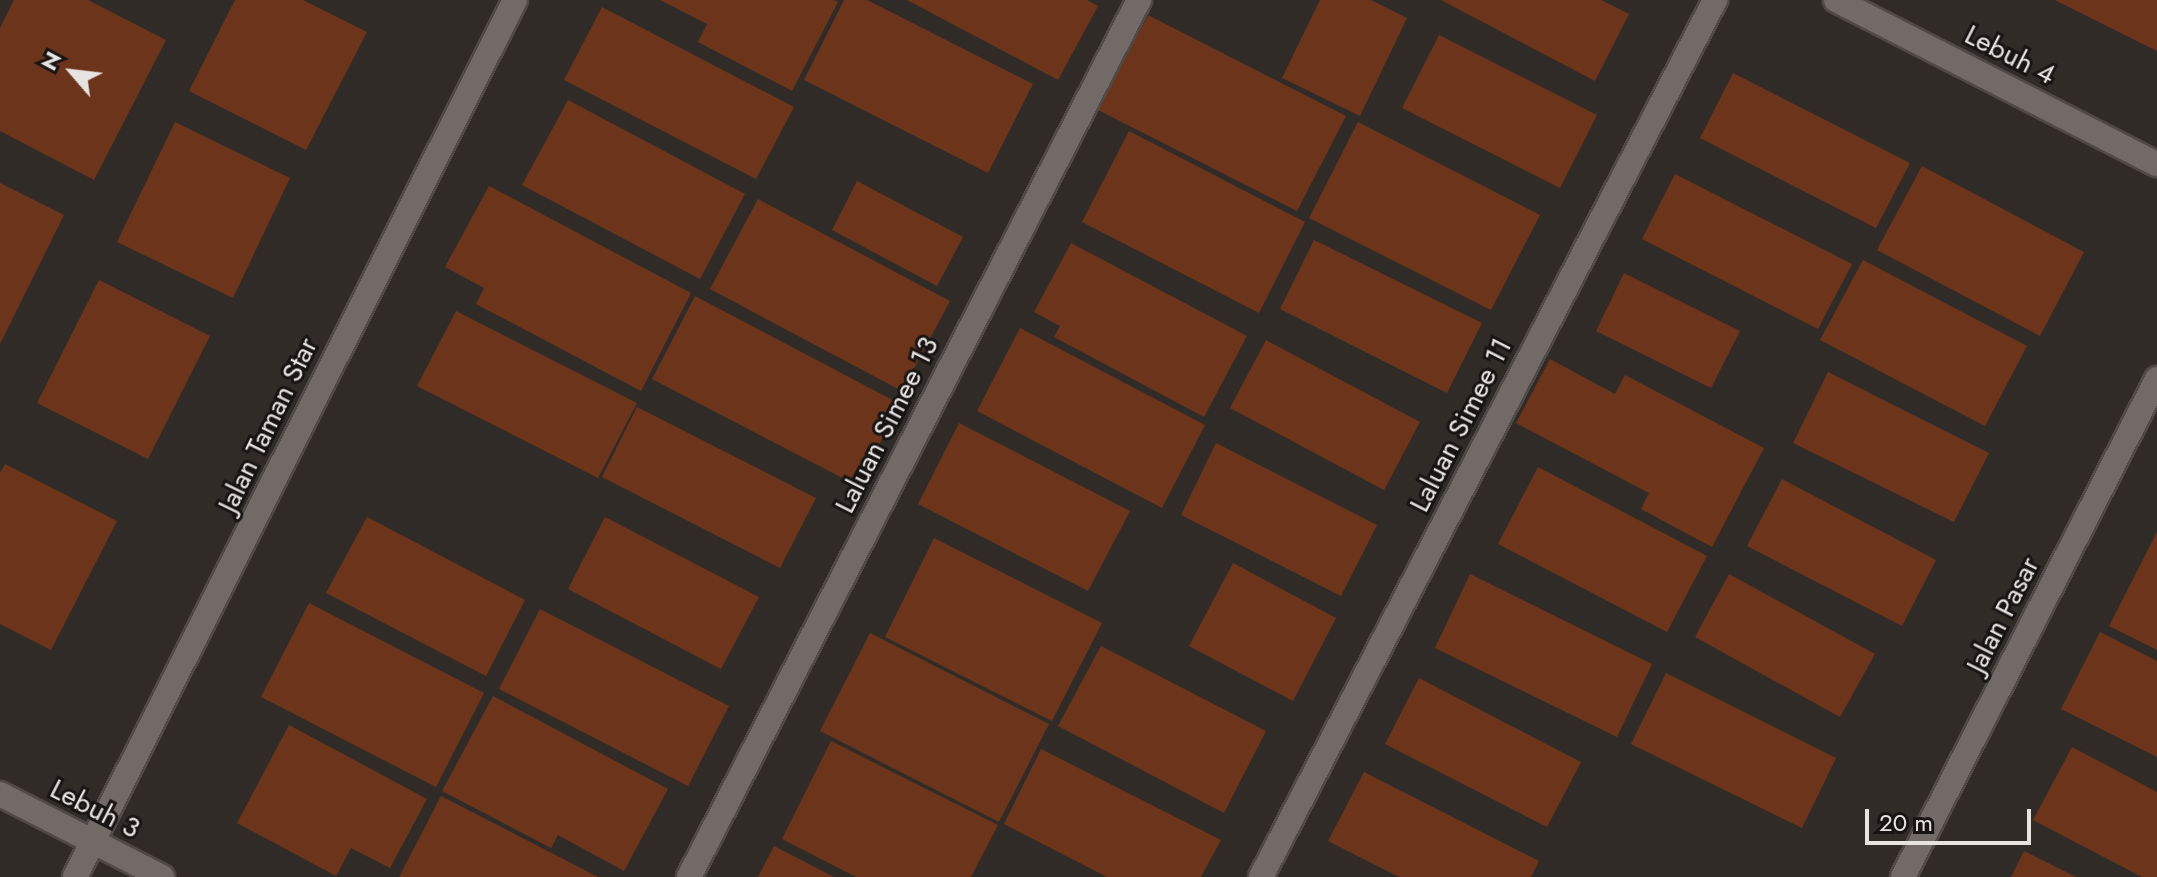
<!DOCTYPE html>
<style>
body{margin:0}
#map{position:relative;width:2157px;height:877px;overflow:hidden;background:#312b28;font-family:Jost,sans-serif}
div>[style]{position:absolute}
.building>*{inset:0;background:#6c341b}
.roads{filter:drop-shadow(2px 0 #4f4947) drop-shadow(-2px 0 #4f4947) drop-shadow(0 2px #4f4947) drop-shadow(0 -2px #4f4947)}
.street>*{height:24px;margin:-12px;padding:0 12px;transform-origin:12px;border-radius:12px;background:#726a67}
.secondary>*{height:24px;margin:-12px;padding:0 12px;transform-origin:12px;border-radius:12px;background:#726a67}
span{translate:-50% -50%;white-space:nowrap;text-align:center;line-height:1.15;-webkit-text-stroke:6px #171413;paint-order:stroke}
.street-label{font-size:28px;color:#e7e3e1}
.north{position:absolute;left:32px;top:32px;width:80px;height:80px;-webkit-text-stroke:6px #171413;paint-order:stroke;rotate:298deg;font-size:22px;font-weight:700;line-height:32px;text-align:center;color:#e7e3e1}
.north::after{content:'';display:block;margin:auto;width:28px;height:36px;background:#e7e3e1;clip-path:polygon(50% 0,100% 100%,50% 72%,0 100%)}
.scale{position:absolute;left:1865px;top:809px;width:166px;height:36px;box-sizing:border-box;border:4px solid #e7e3e1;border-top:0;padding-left:10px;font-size:24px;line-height:28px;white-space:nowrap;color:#e7e3e1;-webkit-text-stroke:6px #171413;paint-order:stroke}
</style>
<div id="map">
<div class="building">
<div style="clip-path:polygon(14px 0,88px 0,166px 40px,94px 180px,0 131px,0 28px)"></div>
<div style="clip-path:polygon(235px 0,303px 0,367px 32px,306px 150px,189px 91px)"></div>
<div style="clip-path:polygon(660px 0,833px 0,838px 2px,792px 91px,698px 42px,707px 24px)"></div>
<div style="clip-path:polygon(844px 0,867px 0,1033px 84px,988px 173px,804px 80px)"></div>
<div style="clip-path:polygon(907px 0,1087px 0,1098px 6px,1058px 80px)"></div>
<div style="clip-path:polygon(1320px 0,1371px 0,1407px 18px,1360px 116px,1282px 78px)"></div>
<div style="clip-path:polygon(1441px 0,1601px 0,1629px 14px,1595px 81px)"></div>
<div style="clip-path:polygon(2055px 0,2157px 0,2157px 51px)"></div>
<div style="clip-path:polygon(602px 7px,794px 107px,756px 179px,564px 80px)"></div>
<div style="clip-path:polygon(1148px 15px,1346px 116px,1297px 211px,1098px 110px)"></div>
<div style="clip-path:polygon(1439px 35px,1597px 115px,1560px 188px,1402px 108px)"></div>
<div style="clip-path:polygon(1733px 73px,1910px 163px,1876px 228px,1700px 138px)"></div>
<div style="clip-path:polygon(568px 100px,745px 194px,700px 279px,522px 185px)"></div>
<div style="clip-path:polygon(175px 122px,290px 178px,233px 298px,117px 242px)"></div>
<div style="clip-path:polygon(1358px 122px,1540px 215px,1491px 310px,1309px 218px)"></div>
<div style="clip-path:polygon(1129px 131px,1305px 222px,1259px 313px,1082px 222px)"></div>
<div style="clip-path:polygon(1922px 166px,2084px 252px,2040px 336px,1877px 250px)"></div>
<div style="clip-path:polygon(1675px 174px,1852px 264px,1818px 329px,1642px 239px)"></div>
<div style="clip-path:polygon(857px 181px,963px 237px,937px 286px,832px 230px)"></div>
<div style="clip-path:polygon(0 183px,64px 215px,0 344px)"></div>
<div style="clip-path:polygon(489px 186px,691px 293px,641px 391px,476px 304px,484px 288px,445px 267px)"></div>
<div style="clip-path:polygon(758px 199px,950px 301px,902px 391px,710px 289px)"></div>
<div style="clip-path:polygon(1314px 240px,1482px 323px,1447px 393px,1280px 309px)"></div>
<div style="clip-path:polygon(1071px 243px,1247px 336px,1204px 417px,1054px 337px,1060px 326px,1034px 312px)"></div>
<div style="clip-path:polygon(1863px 260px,2027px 346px,1985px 426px,1820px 340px)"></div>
<div style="clip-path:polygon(1624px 273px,1740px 331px,1711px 388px,1596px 331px)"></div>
<div style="clip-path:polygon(99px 280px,210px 336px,148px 459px,37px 403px)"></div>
<div style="clip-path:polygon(695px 296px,900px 404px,858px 486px,652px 379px)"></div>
<div style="clip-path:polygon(456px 311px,637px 403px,598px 478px,417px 386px)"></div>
<div style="clip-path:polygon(1020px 328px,1205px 425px,1162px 508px,977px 411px)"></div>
<div style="clip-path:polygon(1266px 340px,1420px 422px,1384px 490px,1230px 408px)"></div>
<div style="clip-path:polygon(1550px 359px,1615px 394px,1625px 375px,1764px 448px,1712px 547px,1641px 509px,1649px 493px,1516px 423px)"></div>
<div style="clip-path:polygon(1828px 372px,1989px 453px,1954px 522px,1793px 443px)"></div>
<div style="clip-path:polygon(637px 407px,816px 498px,780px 568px,602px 477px)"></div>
<div style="clip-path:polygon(959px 423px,1130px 511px,1088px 591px,918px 504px)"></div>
<div style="clip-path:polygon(1216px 443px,1377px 525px,1341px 596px,1181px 515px)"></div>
<div style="clip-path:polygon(5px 464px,117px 521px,51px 650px,0 624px,0 473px)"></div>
<div style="clip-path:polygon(1538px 467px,1707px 556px,1667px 632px,1498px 544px)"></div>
<div style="clip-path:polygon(1782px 479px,1936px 560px,1902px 626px,1747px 546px)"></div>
<div style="clip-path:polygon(367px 517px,525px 600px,486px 676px,326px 593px)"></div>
<div style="clip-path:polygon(605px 517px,759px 597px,721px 669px,568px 589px)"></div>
<div style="clip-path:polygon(2157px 532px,2157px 650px,2109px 626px)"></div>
<div style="clip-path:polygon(934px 538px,1102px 623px,1052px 721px,885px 637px)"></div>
<div style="clip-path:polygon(1233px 563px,1336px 618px,1293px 701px,1189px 646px)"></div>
<div style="clip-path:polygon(1470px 574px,1652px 664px,1617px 737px,1435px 648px)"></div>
<div style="clip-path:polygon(1729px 574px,1875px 654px,1840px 717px,1695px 637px)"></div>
<div style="clip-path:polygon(309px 603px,484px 693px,436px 787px,261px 697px)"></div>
<div style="clip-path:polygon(540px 609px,729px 706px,688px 786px,499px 689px)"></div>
<div style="clip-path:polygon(2100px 632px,2157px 661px,2157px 757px,2061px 709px)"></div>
<div style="clip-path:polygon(870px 633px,1049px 724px,999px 822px,820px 731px)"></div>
<div style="clip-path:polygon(1101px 646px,1266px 731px,1224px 813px,1058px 726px)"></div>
<div style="clip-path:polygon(1666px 673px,1836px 758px,1802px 828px,1631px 744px)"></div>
<div style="clip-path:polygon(1419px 678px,1581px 762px,1547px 827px,1385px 744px)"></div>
<div style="clip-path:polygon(493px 696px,668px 789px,624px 871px,558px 835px,551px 848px,442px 791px)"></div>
<div style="clip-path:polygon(289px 725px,427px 799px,390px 868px,351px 848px,336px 876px,237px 823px)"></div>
<div style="clip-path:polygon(831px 741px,998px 825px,971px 877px,856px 877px,782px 839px)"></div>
<div style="clip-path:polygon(2072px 747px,2157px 792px,2157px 877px,2142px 877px,2033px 820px)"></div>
<div style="clip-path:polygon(1041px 749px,1221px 840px,1201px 877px,1107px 877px,1004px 824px)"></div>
<div style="clip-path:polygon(1364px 772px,1539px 861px,1531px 877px,1399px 877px,1328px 841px)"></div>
<div style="clip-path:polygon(441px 796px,598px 877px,399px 877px)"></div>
<div style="clip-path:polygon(774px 846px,834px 877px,758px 877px)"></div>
<div style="clip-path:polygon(2024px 851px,2076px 877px,2011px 877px)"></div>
</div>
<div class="roads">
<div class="street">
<div style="left:1836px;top:0;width:360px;rotate:27.1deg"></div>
<div style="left:0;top:794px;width:182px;rotate:27.1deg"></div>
<div style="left:689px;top:877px;width:986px;rotate:-62.84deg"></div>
<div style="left:1261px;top:877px;width:988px;rotate:-62.63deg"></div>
<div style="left:1903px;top:877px;width:559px;rotate:-62.98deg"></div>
</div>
<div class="secondary">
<div style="left:75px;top:877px;width:981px;rotate:-63.36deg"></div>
</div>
</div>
<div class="street-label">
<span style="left:2010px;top:55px;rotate:27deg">Lebuh 4</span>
<span style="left:268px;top:425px;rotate:-64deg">Jalan Taman Star</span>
<span style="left:887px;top:425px;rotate:-63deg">Laluan Simee 13</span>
<span style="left:1461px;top:425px;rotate:-63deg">Laluan Simee 11</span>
<span style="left:2003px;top:615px;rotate:-63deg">Jalan Pasar</span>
<span style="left:95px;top:809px;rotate:27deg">Lebuh 3</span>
</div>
<div class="north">N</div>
<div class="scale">20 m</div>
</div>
